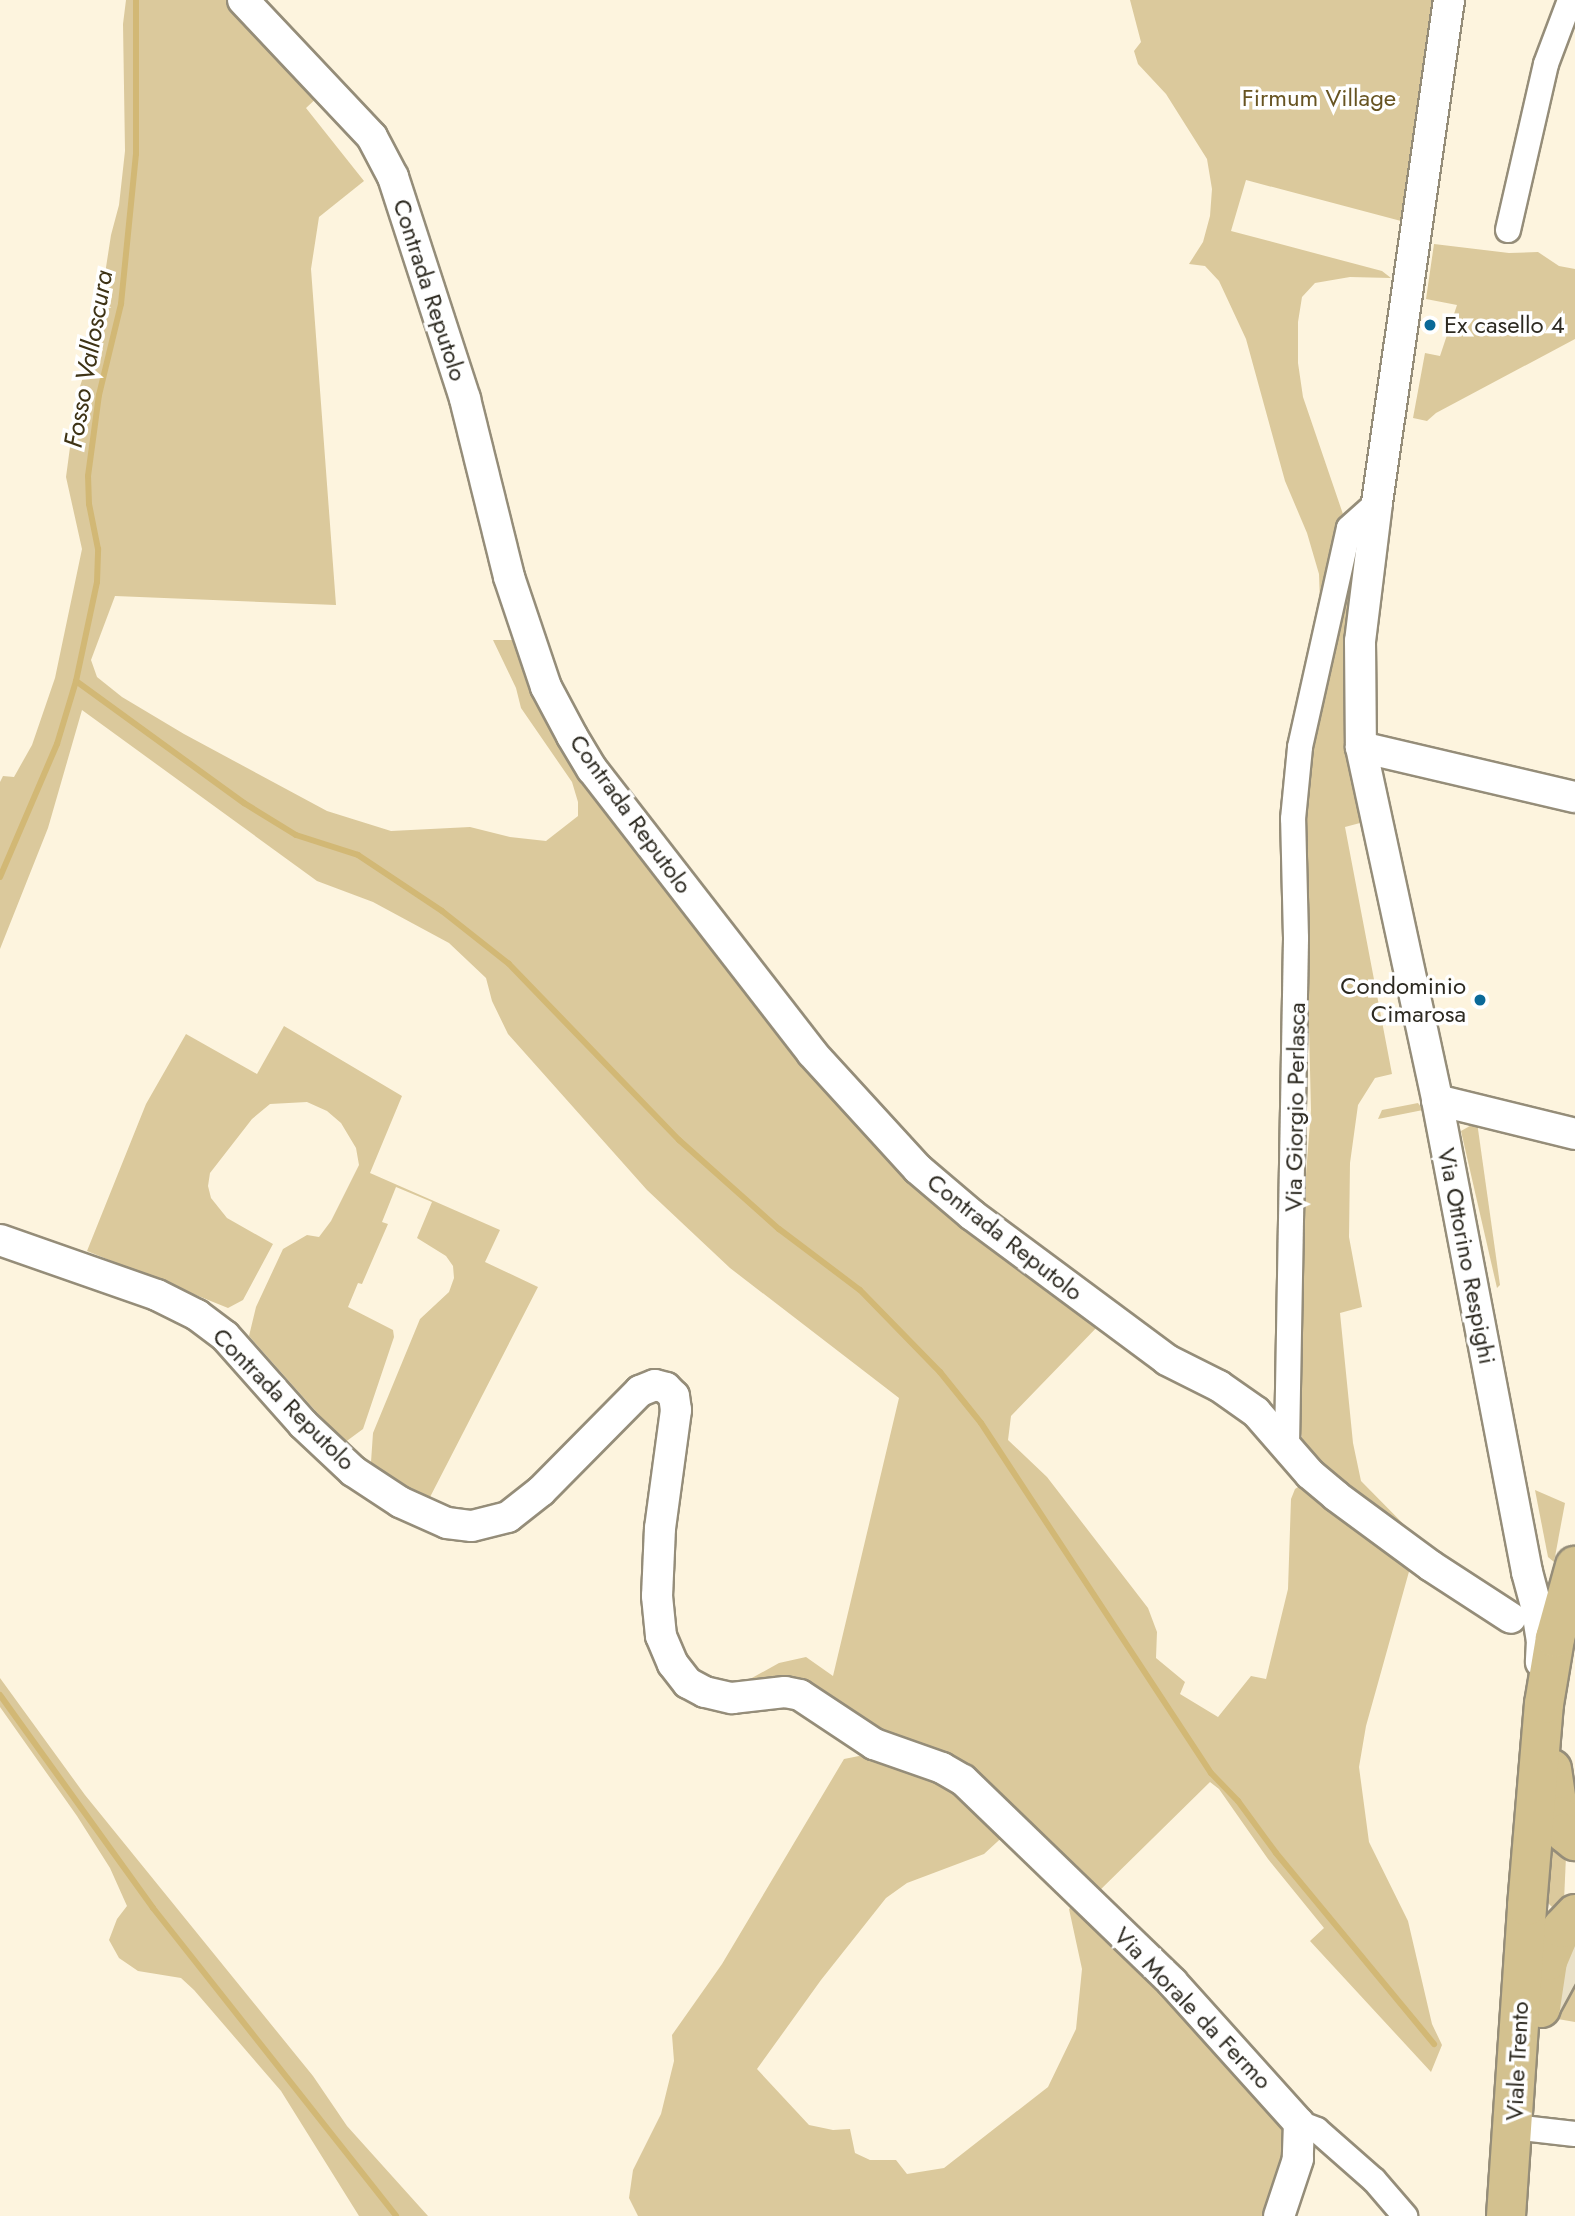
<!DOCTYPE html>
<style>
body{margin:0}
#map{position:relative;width:1575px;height:2216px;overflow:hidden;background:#fdf4de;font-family:Jost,sans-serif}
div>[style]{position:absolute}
.green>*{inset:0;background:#dbc99c}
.stream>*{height:6px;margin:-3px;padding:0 3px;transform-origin:3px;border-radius:3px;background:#d2b875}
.roads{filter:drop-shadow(2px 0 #958d79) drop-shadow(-2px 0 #958d79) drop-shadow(0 2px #958d79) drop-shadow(0 -2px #958d79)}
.minor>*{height:24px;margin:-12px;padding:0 12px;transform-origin:12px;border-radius:12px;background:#fff}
.tertiary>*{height:30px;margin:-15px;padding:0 15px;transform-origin:15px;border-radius:15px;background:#fff}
.secondary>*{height:35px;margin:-17.5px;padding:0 17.5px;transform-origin:17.5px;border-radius:17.5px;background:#e9e0c7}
.primary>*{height:38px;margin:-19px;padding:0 19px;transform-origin:19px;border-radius:19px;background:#d3c18f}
.dots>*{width:19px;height:19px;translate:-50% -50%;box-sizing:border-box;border:4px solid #fff;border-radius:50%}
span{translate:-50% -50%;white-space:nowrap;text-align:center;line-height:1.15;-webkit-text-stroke:7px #fff;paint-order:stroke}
.park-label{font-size:24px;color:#675422}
.street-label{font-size:24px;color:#2d2a21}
.poi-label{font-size:24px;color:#2d2a21}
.left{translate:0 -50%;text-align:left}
.right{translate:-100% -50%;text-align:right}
.water-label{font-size:26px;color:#3e3315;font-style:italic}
</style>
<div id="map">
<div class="green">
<div style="clip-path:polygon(126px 0,232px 0,321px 94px,306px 108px,364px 181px,319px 217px,311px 269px,336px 605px,115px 596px,91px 660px,97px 677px,122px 697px,184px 734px,327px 811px,391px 831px,470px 827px,510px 837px,546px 841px,578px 816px,578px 802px,572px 782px,521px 708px,516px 688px,493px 640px,518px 640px,779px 1026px,1100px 1324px,1011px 1416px,1008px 1440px,1047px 1477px,1148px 1608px,1157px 1632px,1156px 1658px,1185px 1682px,1180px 1694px,1218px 1717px,1251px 1676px,1266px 1679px,1288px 1589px,1291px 1499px,1295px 1489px,1304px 1483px,1410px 1568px,1366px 1726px,1359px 1767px,1369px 1842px,1408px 1921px,1432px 2024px,1442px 2045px,1431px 2072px,1310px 1941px,1324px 1928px,1268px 1859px,1219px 1789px,1210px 1782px,1095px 1895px,972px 1776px,741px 1684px,779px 1663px,806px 1657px,833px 1676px,899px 1398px,730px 1268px,647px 1190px,508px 1034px,492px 1001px,486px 978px,449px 943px,373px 902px,317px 881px,82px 710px,48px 828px,0 949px,0 782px,3px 776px,14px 777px,32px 745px,55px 678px,82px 549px,66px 477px,77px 395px,94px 345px,111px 235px,119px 205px,125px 151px,123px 24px)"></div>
<div style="clip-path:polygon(1130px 0,1435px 0,1401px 221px,1246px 180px,1231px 231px,1382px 271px,1391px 278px,1350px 277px,1315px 283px,1302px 297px,1298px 322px,1298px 363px,1303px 397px,1345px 520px,1334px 540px,1329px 580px,1320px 602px,1319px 574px,1307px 533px,1285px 481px,1246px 339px,1219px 281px,1205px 266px,1189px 264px,1203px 242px,1210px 216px,1212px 189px,1207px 159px,1166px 94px,1138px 64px,1134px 51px,1141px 42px)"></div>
<div style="clip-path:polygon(1434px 244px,1509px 253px,1538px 252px,1559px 266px,1575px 269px,1575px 339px,1436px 413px,1427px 421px,1413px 418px,1425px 353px,1440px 356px,1457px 305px,1426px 299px)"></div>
<div style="clip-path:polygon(1358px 544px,1351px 764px,1360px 823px,1345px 827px,1392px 1074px,1375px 1078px,1358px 1105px,1350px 1163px,1349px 1237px,1362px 1307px,1340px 1313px,1353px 1443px,1361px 1481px,1433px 1554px,1333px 1482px,1304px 1446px,1298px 1421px,1304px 1200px,1311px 1110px,1305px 865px,1307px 794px,1313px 750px,1349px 570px)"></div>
<div style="clip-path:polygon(284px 1026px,402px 1096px,370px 1173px,500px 1230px,485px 1262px,538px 1287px,428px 1501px,385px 1474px,371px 1462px,373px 1433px,420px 1319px,449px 1292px,454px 1278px,453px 1266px,446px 1256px,417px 1238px,432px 1202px,396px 1187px,382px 1222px,388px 1224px,362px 1284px,358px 1283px,348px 1307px,393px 1330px,394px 1337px,363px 1429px,344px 1443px,249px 1336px,256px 1307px,283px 1249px,307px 1235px,319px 1237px,331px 1221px,359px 1165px,356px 1148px,341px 1123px,327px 1111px,307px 1102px,270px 1104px,252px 1119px,210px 1173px,208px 1186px,211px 1198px,227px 1218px,273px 1244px,243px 1300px,228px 1308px,87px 1251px,146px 1104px,186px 1034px,257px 1074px)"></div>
<div style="clip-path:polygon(1418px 1103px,1423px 1110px,1378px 1119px,1382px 1110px)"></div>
<div style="clip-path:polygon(1477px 1122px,1500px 1285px,1497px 1288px,1461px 1131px)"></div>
<div style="clip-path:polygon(1535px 1490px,1565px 1503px,1554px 1562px,1548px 1557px)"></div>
<div style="clip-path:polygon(0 1678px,85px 1795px,313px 2076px,347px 2126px,428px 2216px,359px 2216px,281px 2091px,194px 1990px,181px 1978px,138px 1971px,119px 1958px,109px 1940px,117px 1919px,127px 1906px,110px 1868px,77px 1816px,0 1707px)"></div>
<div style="clip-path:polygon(859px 1756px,918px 1763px,1010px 1830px,984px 1854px,907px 1883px,886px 1898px,821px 1980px,757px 2069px,809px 2125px,833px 2130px,850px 2129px,855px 2153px,870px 2160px,896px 2160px,907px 2174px,944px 2168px,1048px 2087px,1076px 2029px,1082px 1969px,1069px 1909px,1076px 1903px,1270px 2098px,1285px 2130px,1280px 2165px,1265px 2216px,638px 2216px,629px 2198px,633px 2170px,661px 2114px,674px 2061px,672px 2035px,722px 1964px,844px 1759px)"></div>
<div style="clip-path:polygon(1561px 1850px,1566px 1856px,1564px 1901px,1557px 1907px,1552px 1907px,1546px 1901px,1551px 1851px)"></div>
<div style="clip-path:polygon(1575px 1974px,1575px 2022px,1552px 2018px)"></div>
</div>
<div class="stream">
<div style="left:76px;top:681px;width:208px;rotate:36deg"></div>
<div style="left:244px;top:803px;width:61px;rotate:31.6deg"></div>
<div style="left:296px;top:835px;width:65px;rotate:17.9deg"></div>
<div style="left:358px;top:855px;width:101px;rotate:33.7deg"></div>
<div style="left:442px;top:911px;width:85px;rotate:38.3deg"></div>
<div style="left:509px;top:964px;width:245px;rotate:46deg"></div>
<div style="left:679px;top:1140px;width:134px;rotate:41.7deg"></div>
<div style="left:779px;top:1229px;width:101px;rotate:37deg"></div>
<div style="left:860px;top:1290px;width:115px;rotate:45.7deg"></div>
<div style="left:940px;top:1372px;width:65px;rotate:51.2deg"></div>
<div style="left:981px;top:1423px;width:419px;rotate:56.7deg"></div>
<div style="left:1211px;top:1773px;width:39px;rotate:46deg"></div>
<div style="left:1238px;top:1801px;width:64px;rotate:53.8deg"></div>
<div style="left:1276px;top:1853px;width:248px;rotate:50.4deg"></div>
<div style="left:0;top:877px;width:145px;rotate:-66.8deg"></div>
<div style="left:57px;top:744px;width:66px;rotate:-73.2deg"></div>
<div style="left:76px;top:681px;width:101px;rotate:-78deg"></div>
<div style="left:97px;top:582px;width:33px;rotate:-88deg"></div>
<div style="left:98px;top:549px;width:46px;rotate:-101.3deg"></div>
<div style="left:89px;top:504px;width:28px;rotate:-92deg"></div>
<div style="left:88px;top:476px;width:82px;rotate:-82.3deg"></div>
<div style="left:99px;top:395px;width:94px;rotate:-76.4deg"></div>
<div style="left:121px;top:304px;width:151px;rotate:-84.3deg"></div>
<div style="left:136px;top:154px;width:154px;rotate:-90deg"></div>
<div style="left:0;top:1695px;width:262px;rotate:54.3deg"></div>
<div style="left:153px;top:1908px;width:392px;rotate:51.7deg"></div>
</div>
<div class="roads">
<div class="minor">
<div style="left:1508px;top:230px;width:170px;rotate:-77.1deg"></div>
<div style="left:1546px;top:64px;width:68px;rotate:-69.4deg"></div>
<div style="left:1570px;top:0;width:5px;rotate:22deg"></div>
<div style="left:1287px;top:1445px;width:507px;rotate:-88.98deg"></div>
<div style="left:1296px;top:938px;width:119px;rotate:-91.4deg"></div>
<div style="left:1293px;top:819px;width:72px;rotate:-84.4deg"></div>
<div style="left:1300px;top:747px;width:224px;rotate:-77.4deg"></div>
<div style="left:1349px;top:528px;width:38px;rotate:-42deg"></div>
<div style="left:1299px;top:2123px;width:19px;rotate:21deg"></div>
<div style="left:1317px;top:2130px;width:76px;rotate:41.3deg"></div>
<div style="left:1374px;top:2180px;width:48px;rotate:49.3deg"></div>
<div style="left:1531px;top:2129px;width:44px;rotate:6.5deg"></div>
</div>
<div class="tertiary">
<div style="left:243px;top:0;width:188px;rotate:46.7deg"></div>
<div style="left:372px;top:137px;width:45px;rotate:62.3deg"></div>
<div style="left:393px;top:177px;width:233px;rotate:72deg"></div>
<div style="left:465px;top:399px;width:183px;rotate:76.1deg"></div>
<div style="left:509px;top:577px;width:116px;rotate:71.4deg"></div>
<div style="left:546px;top:687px;width:55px;rotate:62deg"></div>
<div style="left:572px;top:736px;width:39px;rotate:59deg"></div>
<div style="left:592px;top:769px;width:359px;rotate:52.2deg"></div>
<div style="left:812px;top:1053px;width:157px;rotate:47.6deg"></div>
<div style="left:918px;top:1169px;width:71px;rotate:40.4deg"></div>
<div style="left:972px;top:1215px;width:243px;rotate:36.6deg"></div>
<div style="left:1167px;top:1360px;width:58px;rotate:26.6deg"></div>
<div style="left:1219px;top:1386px;width:45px;rotate:35.1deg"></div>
<div style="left:1256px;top:1412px;width:82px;rotate:48.9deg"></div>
<div style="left:1310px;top:1474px;width:34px;rotate:40deg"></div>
<div style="left:1336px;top:1496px;width:118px;rotate:36.4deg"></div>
<div style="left:1431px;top:1566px;width:95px;rotate:33deg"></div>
<div style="left:1449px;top:0;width:508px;rotate:98.15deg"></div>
<div style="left:1377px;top:503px;width:139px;rotate:97deg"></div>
<div style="left:1360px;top:641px;width:106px;rotate:89.5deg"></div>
<div style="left:1361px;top:747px;width:361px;rotate:77.8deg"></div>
<div style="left:1437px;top:1100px;width:481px;rotate:79.2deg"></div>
<div style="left:1527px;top:1572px;width:39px;rotate:75deg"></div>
<div style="left:1537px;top:1610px;width:30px;rotate:81deg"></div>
<div style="left:1542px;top:1640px;width:22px;rotate:93deg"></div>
<div style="left:1361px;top:747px;width:220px;rotate:13.2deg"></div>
<div style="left:1437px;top:1100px;width:142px;rotate:13.8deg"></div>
<div style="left:0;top:1240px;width:166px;rotate:19.3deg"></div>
<div style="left:157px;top:1295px;width:45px;rotate:26.6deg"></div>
<div style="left:197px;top:1315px;width:35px;rotate:37deg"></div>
<div style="left:225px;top:1336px;width:118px;rotate:48.4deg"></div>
<div style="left:303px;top:1424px;width:69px;rotate:43.2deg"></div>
<div style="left:353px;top:1471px;width:56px;rotate:33.4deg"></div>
<div style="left:400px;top:1502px;width:51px;rotate:24.1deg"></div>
<div style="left:447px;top:1523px;width:25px;rotate:7deg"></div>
<div style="left:472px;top:1526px;width:37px;rotate:-14deg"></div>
<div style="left:508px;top:1517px;width:42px;rotate:-38.2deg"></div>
<div style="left:541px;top:1491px;width:141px;rotate:-45.3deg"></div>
<div style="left:640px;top:1391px;width:16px;rotate:-22deg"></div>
<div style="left:655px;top:1385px;width:11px;rotate:15deg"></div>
<div style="left:666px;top:1388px;width:11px;rotate:45deg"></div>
<div style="left:674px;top:1396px;width:14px;rotate:82deg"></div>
<div style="left:676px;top:1410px;width:119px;rotate:97.7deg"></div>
<div style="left:660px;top:1528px;width:68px;rotate:92.5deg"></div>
<div style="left:657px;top:1596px;width:40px;rotate:84.3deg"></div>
<div style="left:661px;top:1636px;width:30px;rotate:67deg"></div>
<div style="left:673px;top:1664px;width:24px;rotate:52deg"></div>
<div style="left:688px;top:1683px;width:19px;rotate:28deg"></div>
<div style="left:705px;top:1692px;width:28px;rotate:13deg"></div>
<div style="left:732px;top:1698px;width:53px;rotate:-6.5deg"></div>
<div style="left:785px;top:1692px;width:15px;rotate:11deg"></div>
<div style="left:800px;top:1695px;width:89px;rotate:33.5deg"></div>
<div style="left:874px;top:1744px;width:72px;rotate:19.4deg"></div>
<div style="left:942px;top:1768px;width:24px;rotate:30deg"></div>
<div style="left:963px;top:1780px;width:291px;rotate:44deg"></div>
<div style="left:1172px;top:1982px;width:190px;rotate:48deg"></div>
<div style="left:1299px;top:2123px;width:36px;rotate:92deg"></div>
<div style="left:1298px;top:2159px;width:60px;rotate:108.4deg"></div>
</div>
<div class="secondary">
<div style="left:1542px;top:2006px;width:42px;rotate:-61.6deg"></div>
<div style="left:1562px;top:1969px;width:16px;rotate:-38deg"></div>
</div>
<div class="primary">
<div style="left:1552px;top:1769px;width:48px;rotate:81.5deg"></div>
<div style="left:1559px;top:1816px;width:18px;rotate:71deg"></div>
<div style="left:1565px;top:1833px;width:13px;rotate:39deg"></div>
<div style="left:1541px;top:2008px;width:48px;rotate:-81.5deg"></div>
<div style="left:1548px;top:1961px;width:36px;rotate:-67deg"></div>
<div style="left:1562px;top:1928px;width:19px;rotate:-47deg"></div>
<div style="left:1506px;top:2216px;width:311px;rotate:-86.1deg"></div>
<div style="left:1527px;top:1906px;width:203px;rotate:-85.2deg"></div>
<div style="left:1544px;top:1704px;width:67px;rotate:-80.5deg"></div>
<div style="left:1555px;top:1638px;width:75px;rotate:-74.5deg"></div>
</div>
</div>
<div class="dots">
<div style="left:1430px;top:325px;background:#0a6998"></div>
<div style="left:1480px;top:1000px;background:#0a6998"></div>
</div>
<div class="park-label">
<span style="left:1319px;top:98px">Firmum Village</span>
</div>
<div class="street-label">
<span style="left:430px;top:290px;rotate:72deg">Contrada Reputolo</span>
<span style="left:631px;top:814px;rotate:54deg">Contrada Reputolo</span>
<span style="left:1295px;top:1107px;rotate:-89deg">Via Giorgio Perlasca</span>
<span style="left:1005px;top:1237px;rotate:38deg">Contrada Reputolo</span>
<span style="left:1467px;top:1256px;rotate:79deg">Via Ottorino Respighi</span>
<span style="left:284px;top:1399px;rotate:45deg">Contrada Reputolo</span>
<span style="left:1193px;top:2008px;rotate:46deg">Via Morale da Fermo</span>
<span style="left:1517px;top:2061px;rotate:-87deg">Viale Trento</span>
</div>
<div class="poi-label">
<span class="left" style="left:1444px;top:325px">Ex casello 4</span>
<span class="right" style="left:1466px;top:1000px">Condominio<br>Cimarosa</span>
</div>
<div class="water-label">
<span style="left:89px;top:359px;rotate:-80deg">Fosso Valloscura</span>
</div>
</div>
